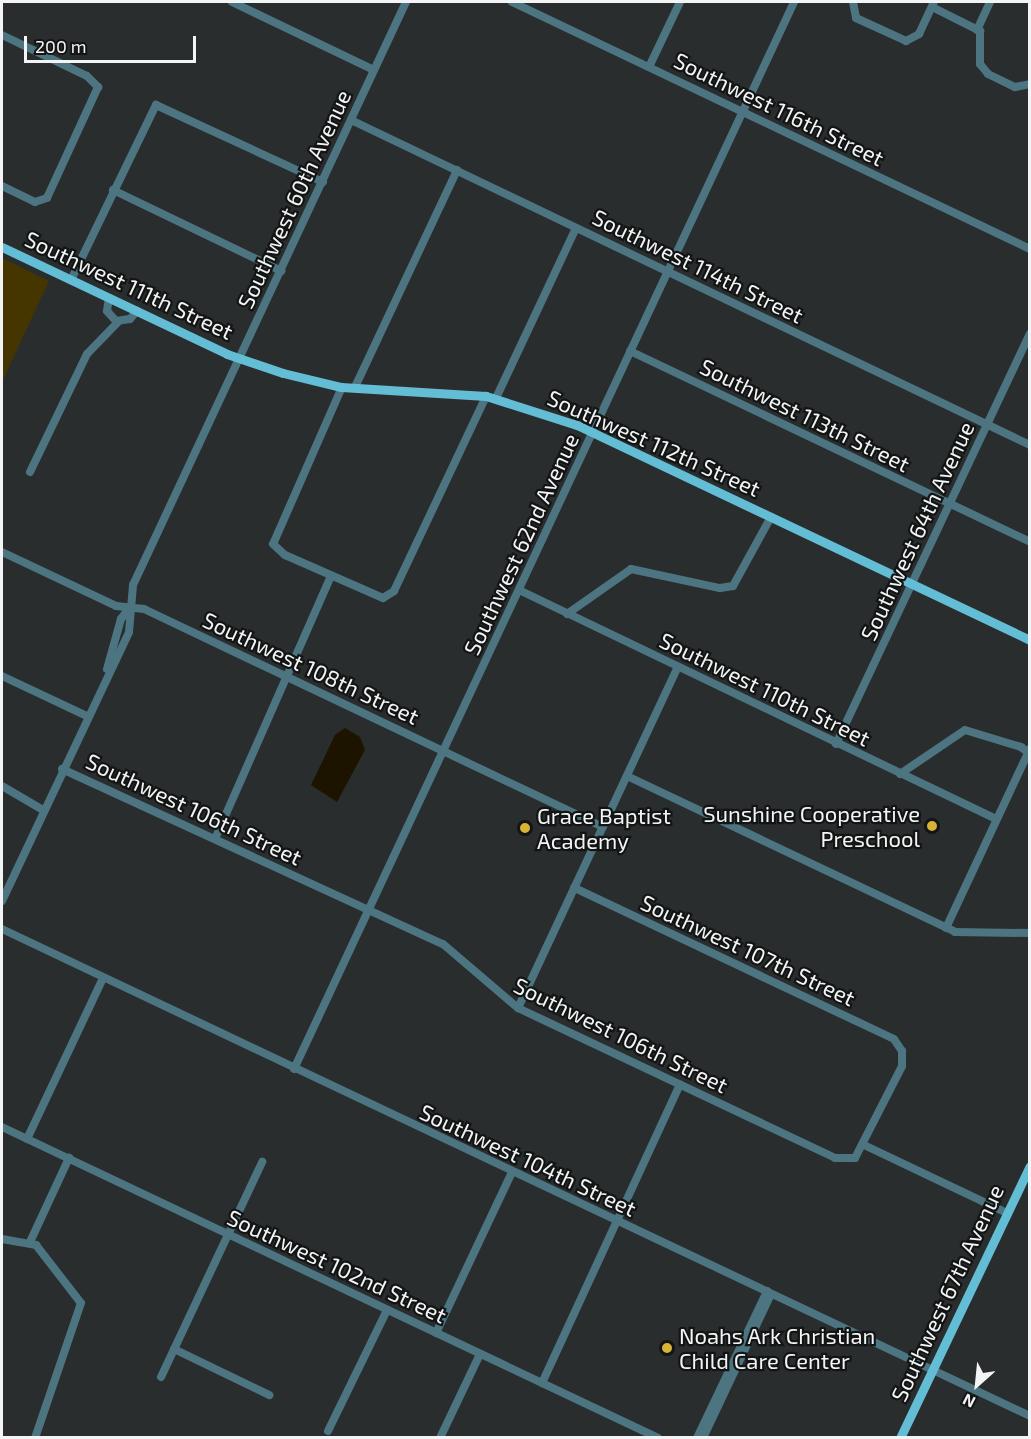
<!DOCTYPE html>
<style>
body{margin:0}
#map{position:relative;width:1031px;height:1439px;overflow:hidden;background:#292d2e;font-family:"Exo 2",sans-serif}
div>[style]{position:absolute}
.green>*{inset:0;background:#453600}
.water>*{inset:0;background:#1d1400}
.minor>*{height:8px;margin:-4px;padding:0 4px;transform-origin:4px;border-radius:4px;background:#4c7581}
.major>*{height:9px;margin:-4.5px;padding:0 4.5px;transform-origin:4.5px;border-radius:4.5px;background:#62bdd5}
.dots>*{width:16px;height:16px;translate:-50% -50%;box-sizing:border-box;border:3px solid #131515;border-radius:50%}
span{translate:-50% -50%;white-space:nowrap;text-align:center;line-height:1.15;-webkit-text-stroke:4.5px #131515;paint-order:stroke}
.street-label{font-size:22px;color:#f2f4f5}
.poi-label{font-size:22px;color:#f2f4f5}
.right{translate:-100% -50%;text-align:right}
.left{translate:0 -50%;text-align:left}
.frame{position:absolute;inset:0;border:3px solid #f2f4f5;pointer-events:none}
.north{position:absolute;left:947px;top:1355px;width:60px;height:60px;-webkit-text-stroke:4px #131515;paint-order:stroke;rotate:207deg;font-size:16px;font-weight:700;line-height:24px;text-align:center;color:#f2f4f5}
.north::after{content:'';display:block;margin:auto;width:21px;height:27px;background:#f2f4f5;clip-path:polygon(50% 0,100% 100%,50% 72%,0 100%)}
.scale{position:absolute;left:24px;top:36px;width:172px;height:27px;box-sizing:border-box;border:3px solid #f2f4f5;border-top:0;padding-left:8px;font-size:18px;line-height:21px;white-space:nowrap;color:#f2f4f5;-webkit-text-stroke:4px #131515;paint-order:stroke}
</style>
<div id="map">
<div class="green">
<div style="clip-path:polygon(2px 258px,49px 281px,2px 382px)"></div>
</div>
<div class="water">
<div style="clip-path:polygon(345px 728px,360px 737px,365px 750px,337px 802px,311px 785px,335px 735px)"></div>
</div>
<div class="minor">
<div style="left:232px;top:2px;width:157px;rotate:25.6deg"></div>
<div style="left:512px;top:2px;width:574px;rotate:25.49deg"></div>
<div style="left:853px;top:2px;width:16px;rotate:79deg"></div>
<div style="left:856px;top:18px;width:55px;rotate:24.7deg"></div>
<div style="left:906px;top:41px;width:15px;rotate:-28deg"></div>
<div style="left:919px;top:34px;width:35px;rotate:-65deg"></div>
<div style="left:932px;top:7px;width:54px;rotate:26.6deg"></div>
<div style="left:980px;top:31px;width:33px;rotate:90deg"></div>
<div style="left:980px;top:64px;width:13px;rotate:51deg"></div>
<div style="left:988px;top:74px;width:30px;rotate:26deg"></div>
<div style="left:1015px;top:87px;width:15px;rotate:-11deg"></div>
<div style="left:977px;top:30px;width:31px;rotate:-65deg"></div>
<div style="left:2px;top:35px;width:94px;rotate:25.8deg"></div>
<div style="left:87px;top:76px;width:16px;rotate:45deg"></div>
<div style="left:98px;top:87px;width:122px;rotate:114.7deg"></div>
<div style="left:47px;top:198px;width:13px;rotate:162deg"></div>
<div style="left:35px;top:202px;width:37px;rotate:-154deg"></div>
<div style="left:649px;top:67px;width:72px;rotate:-64.5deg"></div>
<div style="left:351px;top:120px;width:753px;rotate:25.58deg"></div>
<div style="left:113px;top:190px;width:187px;rotate:25.7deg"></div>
<div style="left:71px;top:280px;width:195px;rotate:-64.1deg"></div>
<div style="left:156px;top:105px;width:184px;rotate:24.8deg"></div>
<div style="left:109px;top:298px;width:13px;rotate:99deg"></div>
<div style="left:107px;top:311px;width:13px;rotate:48deg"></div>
<div style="left:116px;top:321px;width:14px;rotate:-8deg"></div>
<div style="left:130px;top:319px;width:11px;rotate:-49deg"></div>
<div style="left:630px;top:351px;width:443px;rotate:25.5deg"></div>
<div style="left:342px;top:387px;width:171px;rotate:113.7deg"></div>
<div style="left:273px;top:544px;width:16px;rotate:43deg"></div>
<div style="left:285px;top:555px;width:107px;rotate:23.7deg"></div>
<div style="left:383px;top:598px;width:13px;rotate:-32deg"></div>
<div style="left:394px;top:591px;width:216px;rotate:-64.7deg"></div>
<div style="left:355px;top:387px;width:240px;rotate:-64.8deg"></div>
<div style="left:496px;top:398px;width:188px;rotate:-64.8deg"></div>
<div style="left:30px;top:472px;width:131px;rotate:-64.2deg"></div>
<div style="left:87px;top:354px;width:45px;rotate:-45.9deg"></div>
<div style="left:2px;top:552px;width:126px;rotate:25.3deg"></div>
<div style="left:116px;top:606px;width:28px;rotate:6deg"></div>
<div style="left:144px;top:609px;width:508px;rotate:25.41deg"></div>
<div style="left:519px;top:590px;width:529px;rotate:25.64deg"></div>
<div style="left:567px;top:614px;width:78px;rotate:-35.1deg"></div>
<div style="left:631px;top:569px;width:91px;rotate:12.1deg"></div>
<div style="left:720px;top:588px;width:13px;rotate:-9deg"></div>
<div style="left:733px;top:586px;width:79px;rotate:-61.2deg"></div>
<div style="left:107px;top:669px;width:52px;rotate:-74.4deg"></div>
<div style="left:121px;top:619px;width:15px;rotate:-53deg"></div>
<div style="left:2px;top:676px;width:94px;rotate:25.2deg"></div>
<div style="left:836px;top:744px;width:454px;rotate:-64.7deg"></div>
<div style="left:62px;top:769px;width:419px;rotate:24.7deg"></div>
<div style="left:443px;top:944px;width:99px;rotate:40.5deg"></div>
<div style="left:518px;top:1008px;width:351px;rotate:25.3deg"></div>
<div style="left:835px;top:1158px;width:20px"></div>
<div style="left:855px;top:1158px;width:103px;rotate:-62.9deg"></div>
<div style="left:902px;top:1066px;width:15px;rotate:-90deg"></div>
<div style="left:902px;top:1051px;width:14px;rotate:-124deg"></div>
<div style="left:894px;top:1039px;width:354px;rotate:-154.7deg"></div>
<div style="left:900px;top:774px;width:78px;rotate:-34.1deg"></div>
<div style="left:965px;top:730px;width:59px;rotate:16.9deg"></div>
<div style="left:1021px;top:747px;width:11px;rotate:38deg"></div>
<div style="left:627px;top:776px;width:363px;rotate:25.4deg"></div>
<div style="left:955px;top:932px;width:75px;rotate:0.8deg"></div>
<div style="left:2px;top:786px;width:48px;rotate:30.3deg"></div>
<div style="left:215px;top:839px;width:287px;rotate:-66.2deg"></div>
<div style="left:2px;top:901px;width:297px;rotate:-64.7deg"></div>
<div style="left:129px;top:632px;width:47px;rotate:-85.1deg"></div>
<div style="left:133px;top:585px;width:644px;rotate:-64.91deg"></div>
<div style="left:946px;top:928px;width:198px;rotate:-64.9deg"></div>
<div style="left:2px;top:929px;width:1138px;rotate:25.35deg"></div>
<div style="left:518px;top:1008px;width:377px;rotate:-64.9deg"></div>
<div style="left:294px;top:1069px;width:1178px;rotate:-64.89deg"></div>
<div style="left:2px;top:1127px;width:726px;rotate:25.36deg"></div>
<div style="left:27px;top:1139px;width:178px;rotate:-64.7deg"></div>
<div style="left:864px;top:1145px;width:158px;rotate:25.4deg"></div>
<div style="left:2px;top:1239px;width:35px;rotate:10deg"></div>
<div style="left:36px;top:1245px;width:73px;rotate:52.2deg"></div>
<div style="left:81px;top:1303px;width:143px;rotate:108.8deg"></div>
<div style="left:30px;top:1242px;width:93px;rotate:-65.1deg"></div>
<div style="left:436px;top:1333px;width:178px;rotate:-64.7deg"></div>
<div style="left:174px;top:1349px;width:106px;rotate:25.8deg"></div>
<div style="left:161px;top:1377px;width:238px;rotate:-64.8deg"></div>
<div style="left:542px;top:1383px;width:329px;rotate:-65.2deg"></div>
<div style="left:328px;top:1431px;width:135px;rotate:-64deg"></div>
<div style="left:440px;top:1438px;width:93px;rotate:-64.5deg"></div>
<div style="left:697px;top:1438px;width:163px;rotate:-64.5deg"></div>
<div style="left:703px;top:1438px;width:159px;rotate:-64.7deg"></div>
</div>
<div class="major">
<div style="left:2px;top:247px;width:249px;rotate:25.4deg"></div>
<div style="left:227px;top:354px;width:59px;rotate:18.7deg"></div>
<div style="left:283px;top:373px;width:60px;rotate:13.6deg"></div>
<div style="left:341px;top:387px;width:145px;rotate:3.6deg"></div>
<div style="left:486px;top:396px;width:96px;rotate:17.7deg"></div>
<div style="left:577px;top:425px;width:501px;rotate:25.39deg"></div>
<div style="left:900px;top:1438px;width:301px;rotate:-64.5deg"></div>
</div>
<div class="dots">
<div style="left:932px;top:826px;background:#d9b334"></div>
<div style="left:525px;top:828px;background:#d9b334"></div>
<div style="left:667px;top:1348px;background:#d9b334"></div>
</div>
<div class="street-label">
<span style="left:779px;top:109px;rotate:26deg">Southwest 116th Street</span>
<span style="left:294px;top:199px;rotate:-65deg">Southwest 60th Avenue</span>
<span style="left:698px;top:266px;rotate:26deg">Southwest 114th Street</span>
<span style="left:129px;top:285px;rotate:25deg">Southwest 111th Street</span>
<span style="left:805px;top:415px;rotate:26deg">Southwest 113th Street</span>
<span style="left:654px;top:443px;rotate:24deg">Southwest 112th Street</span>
<span style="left:917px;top:531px;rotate:-65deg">Southwest 64th Avenue</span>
<span style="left:521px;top:544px;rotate:-65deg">Southwest 62nd Avenue</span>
<span style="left:311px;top:668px;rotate:25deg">Southwest 108th Street</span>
<span style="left:765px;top:689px;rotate:26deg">Southwest 110th Street</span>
<span style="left:194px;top:809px;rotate:25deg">Southwest 106th Street</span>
<span style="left:748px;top:950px;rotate:25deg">Southwest 107th Street</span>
<span style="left:621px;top:1035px;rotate:26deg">Southwest 106th Street</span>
<span style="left:528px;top:1160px;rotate:25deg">Southwest 104th Street</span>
<span style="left:337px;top:1266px;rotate:25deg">Southwest 102nd Street</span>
<span style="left:947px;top:1293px;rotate:-65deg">Southwest 67th Avenue</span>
</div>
<div class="poi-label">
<span class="right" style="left:920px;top:826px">Sunshine Cooperative<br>Preschool</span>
<span class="left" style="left:537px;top:828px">Grace Baptist<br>Academy</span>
<span class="left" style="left:679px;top:1348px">Noahs Ark Christian<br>Child Care Center</span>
</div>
<div class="frame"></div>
<div class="north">N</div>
<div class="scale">200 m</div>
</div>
